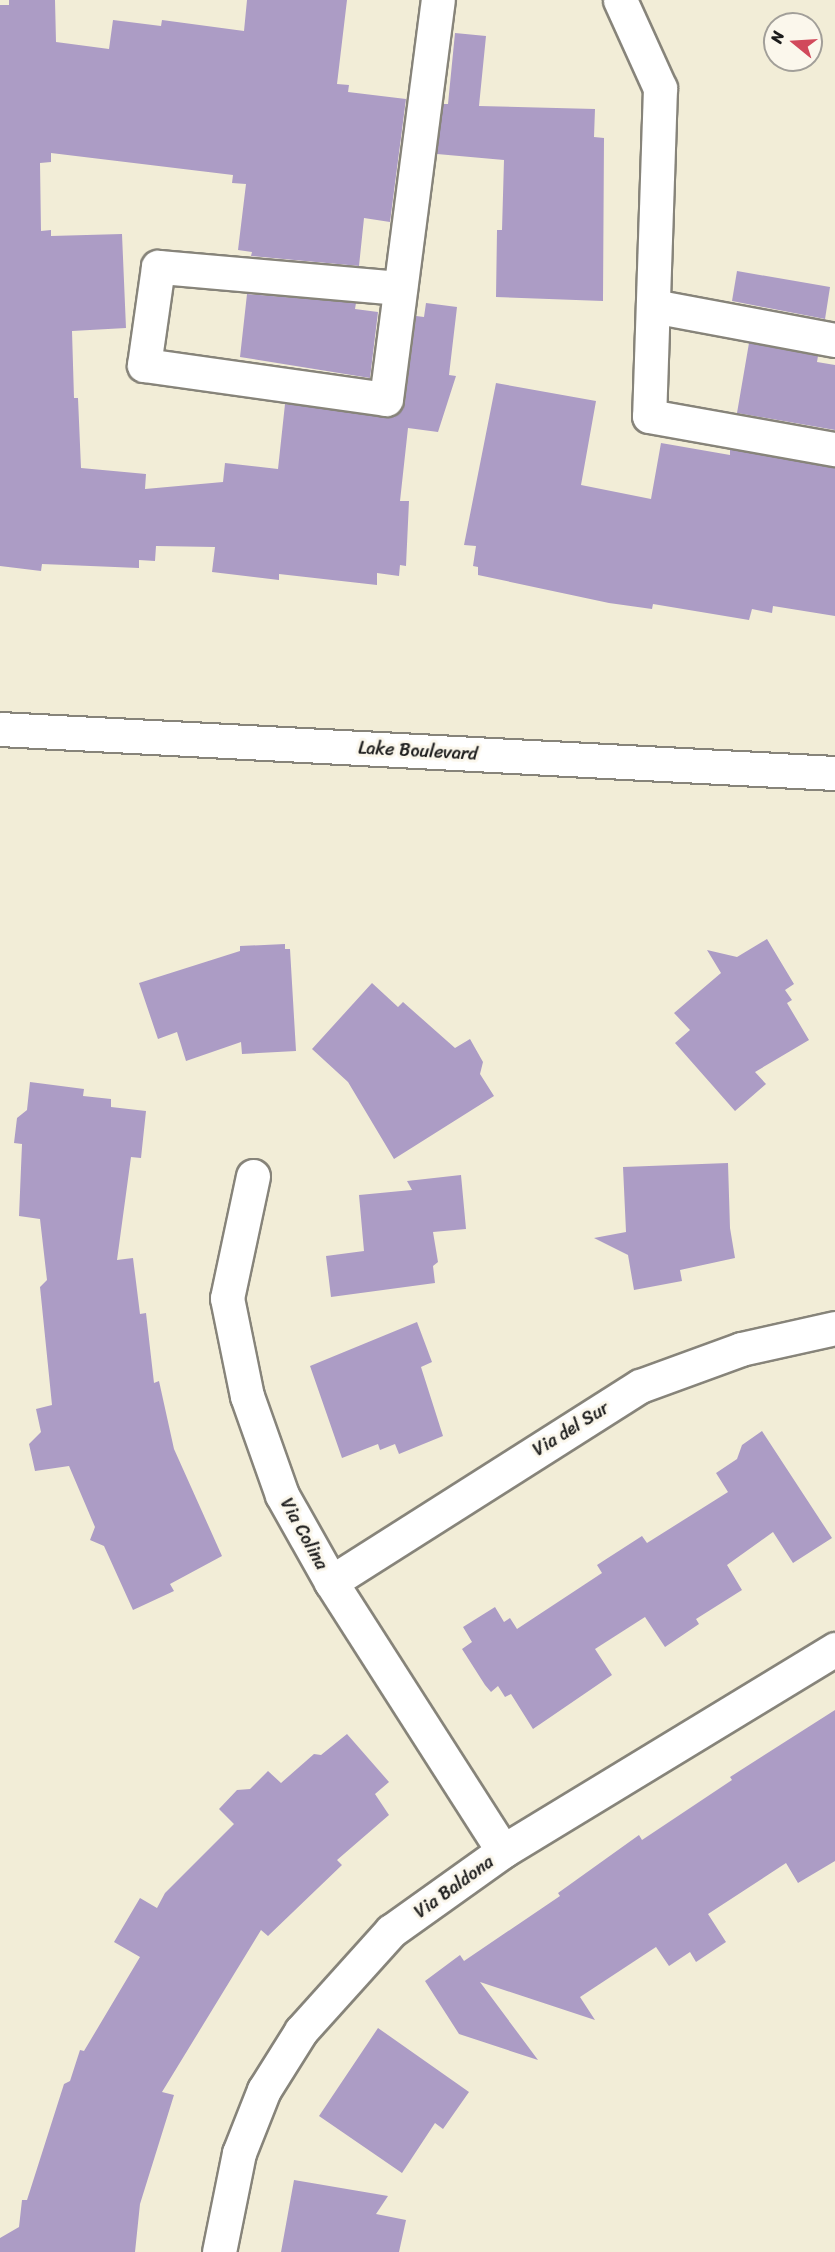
<!DOCTYPE html>
<style>
body{margin:0}
#map{position:relative;width:835px;height:2252px;overflow:hidden;background:#f2edd7;font-family:Sriracha,sans-serif}
div>[style]{position:absolute}
.building>*{inset:0;background:#ac9cc5}
.roads{filter:drop-shadow(2px 0 #87847a) drop-shadow(-2px 0 #87847a) drop-shadow(0 2px #87847a) drop-shadow(0 -2px #87847a)}
.minor>*{height:33px;margin:-16.5px;padding:0 16.5px;transform-origin:16.5px;border-radius:16.5px;background:#fff}
.tertiary>*{height:33px;margin:-16.5px;padding:0 16.5px;transform-origin:16.5px;border-radius:16.5px;background:#fff}
span{translate:-50% -50%;white-space:nowrap;text-align:center;line-height:1.15;-webkit-text-stroke:6px #fbf7ec;paint-order:stroke}
.street-label{font-size:18px;color:#1c1c1c}
.north{position:absolute;left:763px;top:12px;width:60px;height:60px;box-sizing:border-box;background:#fbf7ec;border:2px solid #a29f99;border-radius:50%;rotate:288deg;font-size:16px;font-weight:700;line-height:24px;text-align:center;color:#1c1c1c}
.north::after{content:'';display:block;margin:auto;width:21px;height:27px;background:#d1495b;clip-path:polygon(50% 0,100% 100%,50% 72%,0 100%)}
</style>
<div id="map">
<div class="building">
<div style="clip-path:polygon(9px 0,55px 0,56px 42px,109px 49px,113px 20px,161px 26px,162px 20px,244px 31px,247px 0,347px 0,337px 84px,349px 85px,348px 92px,406px 99px,390px 222px,364px 218px,359px 266px,251px 256px,252px 252px,238px 250px,246px 184px,232px 183px,233px 175px,51px 153px,51px 162px,40px 163px,41px 231px,51px 230px,51px 236px,122px 234px,126px 328px,72px 331px,74px 398px,78px 398px,81px 468px,146px 474px,145px 489px,223px 482px,225px 463px,278px 469px,285px 404px,394px 416px,405px 401px,416px 316px,424px 317px,426px 303px,457px 307px,449px 375px,456px 376px,438px 432px,408px 428px,400px 501px,409px 501px,406px 566px,400px 565px,399px 576px,377px 573px,377px 585px,279px 574px,279px 580px,212px 572px,215px 547px,156px 546px,155px 561px,139px 560px,139px 568px,42px 564px,41px 571px,0 566px,0 5px,9px 5px)"></div>
<div style="clip-path:polygon(455px 33px,486px 36px,479px 106px,595px 109px,594px 137px,604px 138px,603px 301px,496px 297px,497px 230px,502px 230px,504px 160px,437px 154px,443px 104px,448px 104px)"></div>
<div style="clip-path:polygon(737px 271px,830px 287px,825px 319px,732px 301px)"></div>
<div style="clip-path:polygon(247px 294px,356px 303px,355px 309px,378px 312px,370px 378px,240px 357px)"></div>
<div style="clip-path:polygon(749px 343px,818px 356px,817px 362px,835px 365px,835px 430px,737px 413px)"></div>
<div style="clip-path:polygon(496px 383px,596px 401px,581px 485px,651px 499px,661px 443px,730px 455px,730px 449px,835px 467px,835px 616px,773px 606px,772px 613px,752px 609px,749px 620px,653px 604px,652px 609px,609px 603px,478px 575px,478px 567px,473px 566px,476px 546px,464px 545px)"></div>
<div style="clip-path:polygon(767px 939px,794px 984px,785px 990px,792px 1000px,787px 1003px,809px 1040px,755px 1072px,766px 1084px,735px 1111px,675px 1043px,690px 1030px,674px 1013px,721px 973px,707px 950px,737px 957px)"></div>
<div style="clip-path:polygon(285px 944px,285px 949px,290px 949px,296px 1051px,242px 1054px,241px 1042px,186px 1061px,177px 1032px,158px 1039px,139px 983px,240px 951px,240px 946px)"></div>
<div style="clip-path:polygon(372px 983px,398px 1007px,403px 1002px,455px 1048px,470px 1039px,483px 1062px,480px 1074px,494px 1096px,394px 1159px,348px 1082px,312px 1049px)"></div>
<div style="clip-path:polygon(30px 1082px,84px 1089px,83px 1096px,111px 1099px,111px 1107px,146px 1111px,141px 1158px,131px 1157px,117px 1260px,133px 1258px,140px 1314px,146px 1313px,154px 1383px,159px 1381px,174px 1449px,222px 1556px,170px 1584px,174px 1591px,133px 1610px,104px 1546px,90px 1540px,95px 1527px,69px 1466px,35px 1471px,29px 1444px,41px 1432px,36px 1409px,52px 1405px,40px 1287px,47px 1280px,40px 1219px,19px 1216px,22px 1144px,14px 1143px,17px 1118px,27px 1110px)"></div>
<div style="clip-path:polygon(728px 1163px,730px 1228px,735px 1258px,680px 1270px,682px 1281px,634px 1290px,628px 1255px,594px 1238px,626px 1232px,623px 1167px)"></div>
<div style="clip-path:polygon(461px 1175px,466px 1229px,433px 1232px,438px 1262px,433px 1266px,435px 1283px,331px 1297px,326px 1256px,364px 1251px,359px 1195px,412px 1190px,407px 1181px)"></div>
<div style="clip-path:polygon(417px 1322px,432px 1362px,421px 1367px,443px 1436px,399px 1454px,395px 1444px,380px 1450px,378px 1444px,342px 1458px,310px 1366px)"></div>
<div style="clip-path:polygon(762px 1431px,832px 1538px,793px 1563px,773px 1532px,727px 1565px,742px 1590px,696px 1619px,699px 1624px,665px 1647px,645px 1617px,595px 1649px,612px 1675px,533px 1729px,511px 1694px,505px 1697px,498px 1686px,491px 1692px,485px 1685px,462px 1649px,472px 1642px,463px 1627px,495px 1607px,504px 1622px,510px 1618px,517px 1629px,602px 1573px,597px 1565px,642px 1536px,647px 1543px,728px 1492px,716px 1473px,737px 1459px,742px 1445px)"></div>
<div style="clip-path:polygon(835px 1710px,835px 1861px,798px 1883px,786px 1863px,708px 1914px,726px 1942px,696px 1962px,690px 1952px,669px 1966px,656px 1947px,580px 1997px,595px 2020px,480px 1982px,538px 2060px,459px 2034px,425px 1981px,460px 1955px,464px 1961px,560px 1896px,558px 1893px,639px 1835px,642px 1840px,732px 1780px,730px 1777px)"></div>
<div style="clip-path:polygon(347px 1734px,389px 1782px,375px 1794px,389px 1815px,337px 1860px,342px 1865px,268px 1936px,261px 1930px,162px 2092px,174px 2095px,140px 2204px,135px 2252px,0 2252px,0 2238px,19px 2227px,22px 2200px,27px 2200px,64px 2084px,70px 2081px,80px 2050px,84px 2051px,140px 1957px,114px 1942px,140px 1898px,157px 1908px,165px 1893px,234px 1824px,219px 1809px,237px 1790px,250px 1789px,268px 1771px,281px 1783px,314px 1754px,321px 1755px)"></div>
<div style="clip-path:polygon(378px 2028px,469px 2092px,443px 2129px,435px 2123px,402px 2173px,319px 2116px)"></div>
<div style="clip-path:polygon(294px 2180px,388px 2196px,376px 2214px,406px 2220px,399px 2252px,281px 2252px)"></div>
</div>
<div class="roads">
<div class="minor">
<div style="left:620px;top:0;width:97px;rotate:65.6deg"></div>
<div style="left:660px;top:88px;width:328px;rotate:91.9deg"></div>
<div style="left:649px;top:416px;width:189px;rotate:10.1deg"></div>
<div style="left:400px;top:288px;width:243px;rotate:-175deg"></div>
<div style="left:158px;top:267px;width:99px;rotate:98.1deg"></div>
<div style="left:144px;top:365px;width:244px;rotate:8deg"></div>
<div style="left:386px;top:399px;width:402px;rotate:-82.6deg"></div>
<div style="left:653px;top:306px;width:185px;rotate:10.6deg"></div>
<div style="left:253px;top:1176px;width:125px;rotate:102deg"></div>
<div style="left:227px;top:1298px;width:100px;rotate:78.5deg"></div>
<div style="left:247px;top:1396px;width:105px;rotate:70.5deg"></div>
<div style="left:282px;top:1495px;width:100px;rotate:60.6deg"></div>
<div style="left:331px;top:1582px;width:319px;rotate:57.4deg"></div>
<div style="left:331px;top:1582px;width:366px;rotate:-32.4deg"></div>
<div style="left:640px;top:1386px;width:108px;rotate:-20.1deg"></div>
<div style="left:741px;top:1349px;width:96px;rotate:-12.6deg"></div>
<div style="left:219px;top:2252px;width:101px;rotate:-78.6deg"></div>
<div style="left:239px;top:2153px;width:68px;rotate:-68.4deg"></div>
<div style="left:264px;top:2090px;width:70px;rotate:-57.9deg"></div>
<div style="left:301px;top:2031px;width:135px;rotate:-48deg"></div>
<div style="left:391px;top:1931px;width:138px;rotate:-35.5deg"></div>
<div style="left:503px;top:1851px;width:389px;rotate:-31.3deg"></div>
</div>
<div class="tertiary">
<div style="left:0;top:729px;width:836px;rotate:3.02deg"></div>
</div>
</div>
<div class="street-label">
<span style="left:418px;top:751px;rotate:3deg">Lake Boulevard</span>
<span style="left:571px;top:1429px;rotate:-32deg">Via del Sur</span>
<span style="left:304px;top:1534px;rotate:61deg">Via Colina</span>
<span style="left:454px;top:1887px;rotate:-36deg">Via Baldona</span>
</div>
<div class="north">N</div>
</div>
